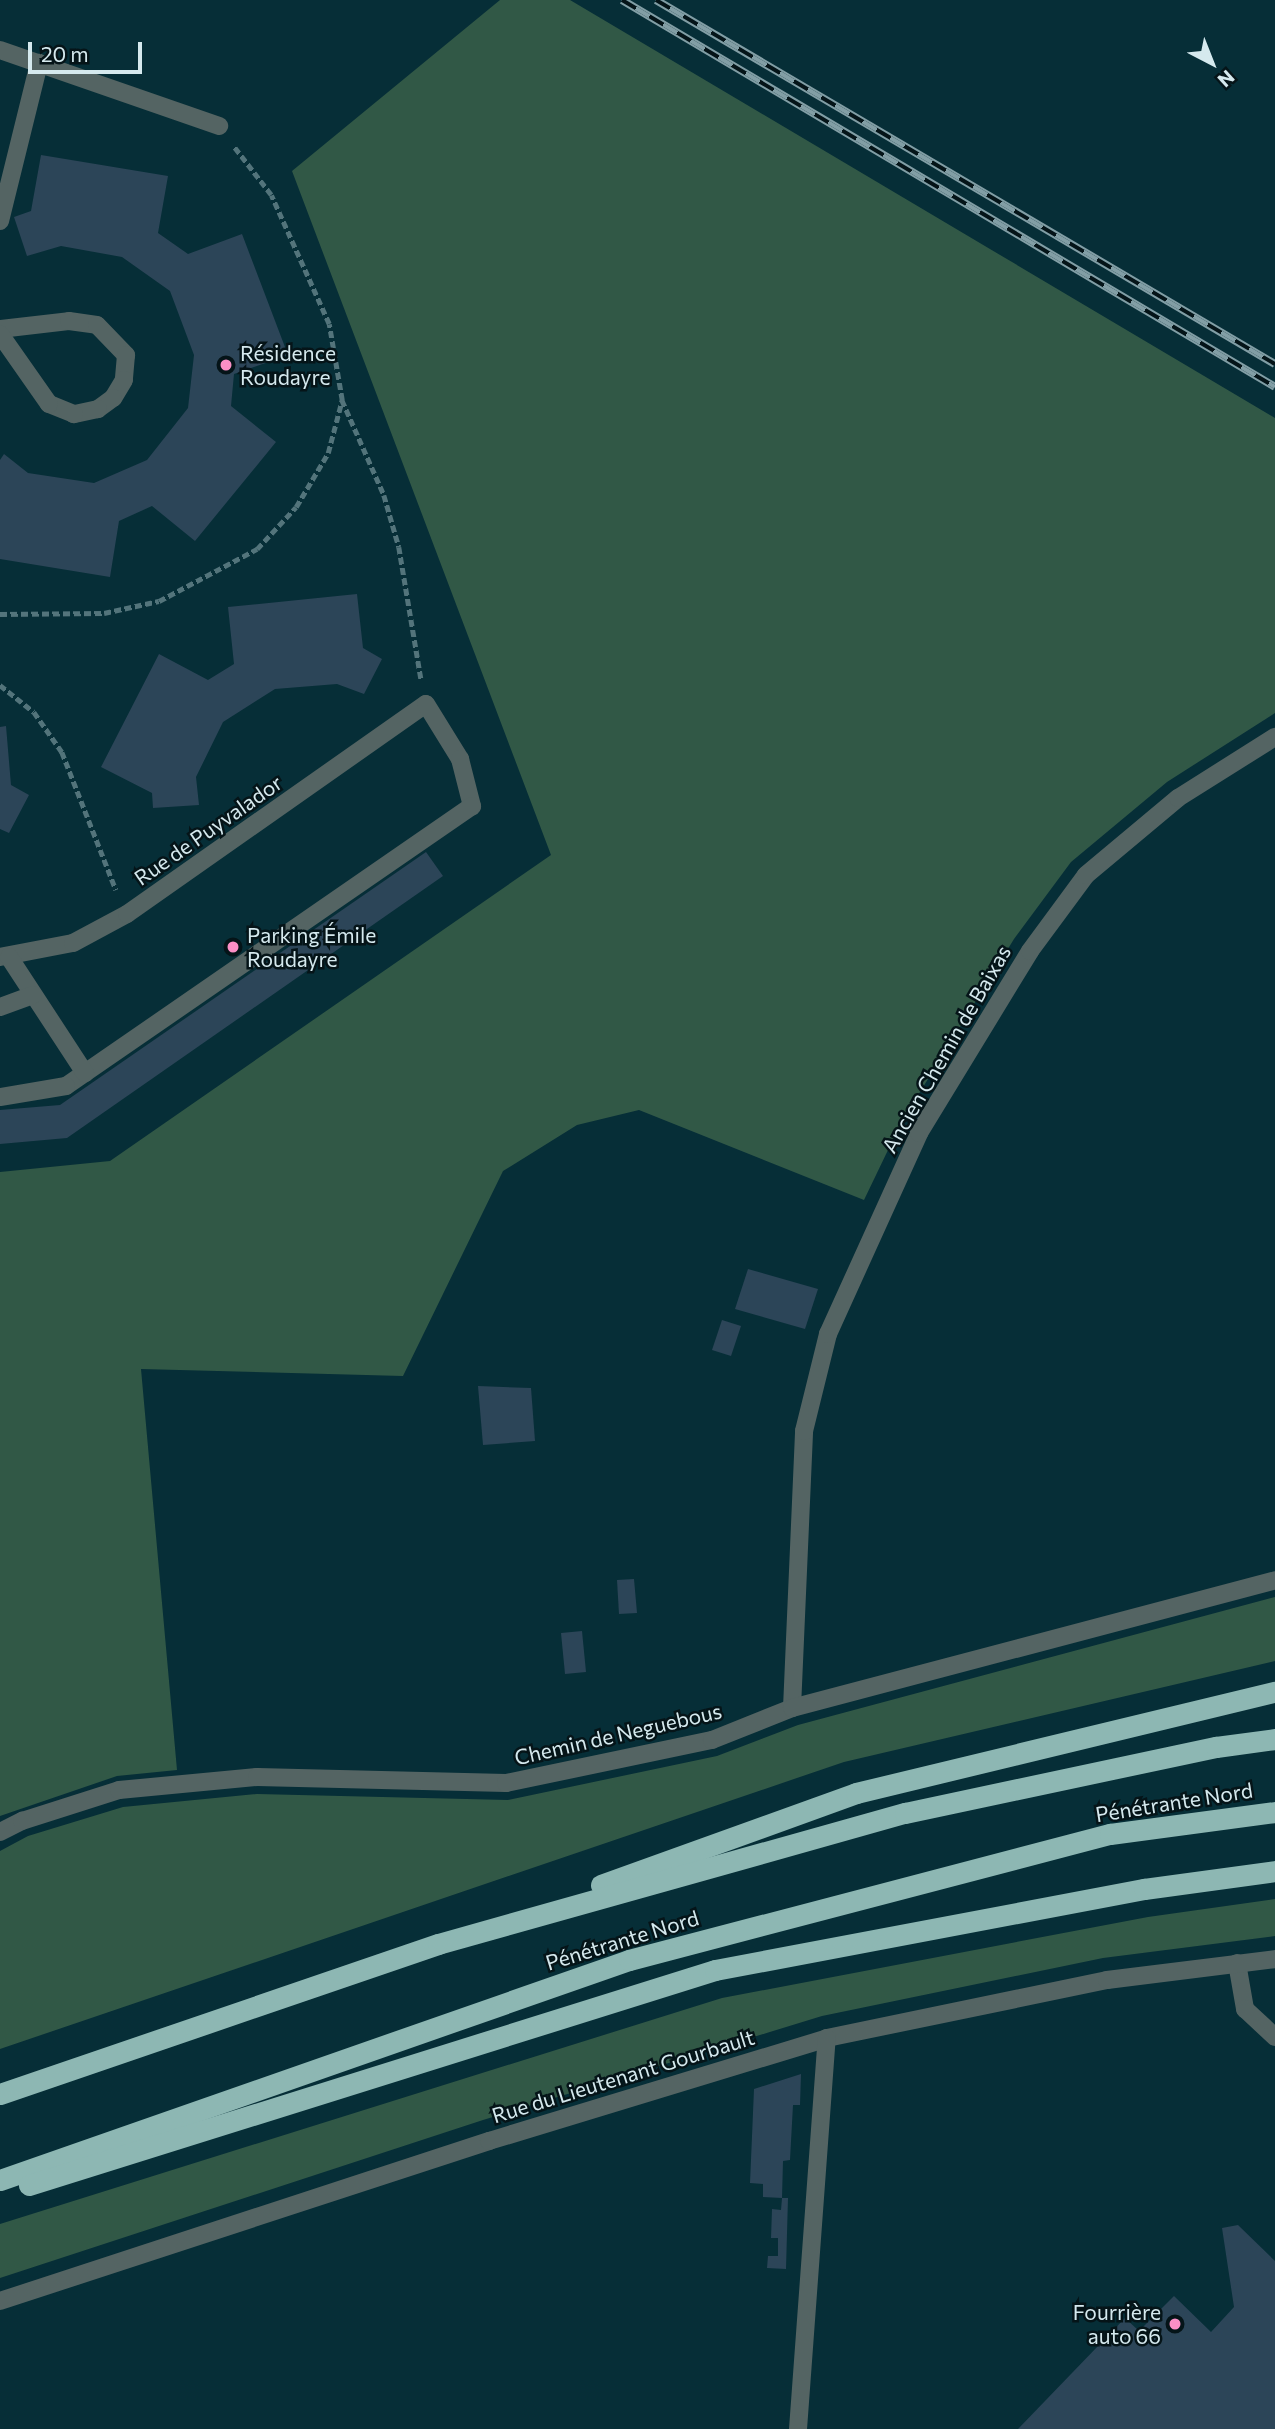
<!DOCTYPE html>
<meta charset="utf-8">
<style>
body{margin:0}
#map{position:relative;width:1275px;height:2429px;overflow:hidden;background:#062e37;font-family:Commissioner,sans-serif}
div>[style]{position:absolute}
.green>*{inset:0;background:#315846}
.building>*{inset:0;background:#2c4558}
.path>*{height:4.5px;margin-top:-2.25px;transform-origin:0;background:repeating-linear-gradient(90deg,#53747b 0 7px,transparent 0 10.5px)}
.minor>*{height:18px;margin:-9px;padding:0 9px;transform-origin:9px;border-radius:9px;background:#546463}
.highway>*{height:21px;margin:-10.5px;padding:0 10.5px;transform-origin:10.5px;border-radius:10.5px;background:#8db7b3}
.rail>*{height:8px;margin-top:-4px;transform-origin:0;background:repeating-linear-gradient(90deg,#051418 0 16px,#829ea5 0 32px);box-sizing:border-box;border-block:2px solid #829ea5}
.dots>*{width:19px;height:19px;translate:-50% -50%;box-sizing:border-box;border:4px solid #051418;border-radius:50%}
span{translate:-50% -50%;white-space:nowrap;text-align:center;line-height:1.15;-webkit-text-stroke:5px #051418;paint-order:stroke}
.poi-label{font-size:21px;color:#d5e9ee}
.left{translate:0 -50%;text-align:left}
.right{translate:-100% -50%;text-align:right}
.street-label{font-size:21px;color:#d5e9ee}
.north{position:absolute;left:1177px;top:28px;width:70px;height:70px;-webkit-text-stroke:5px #051418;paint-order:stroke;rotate:138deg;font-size:19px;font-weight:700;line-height:28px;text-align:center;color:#d5e9ee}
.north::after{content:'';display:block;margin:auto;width:24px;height:32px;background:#d5e9ee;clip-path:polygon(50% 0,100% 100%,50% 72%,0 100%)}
.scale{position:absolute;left:28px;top:42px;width:114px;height:32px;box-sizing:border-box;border:4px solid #d5e9ee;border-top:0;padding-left:9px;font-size:21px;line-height:24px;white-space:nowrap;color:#d5e9ee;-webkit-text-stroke:5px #051418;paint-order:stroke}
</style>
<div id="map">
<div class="green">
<div style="clip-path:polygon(500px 0,570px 0,1275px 418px,1275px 713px,1167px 782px,1071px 862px,1014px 939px,901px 1123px,864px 1200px,639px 1110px,577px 1125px,503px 1171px,403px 1376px,141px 1369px,177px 1770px,117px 1776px,0 1816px,0 1172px,110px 1161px,551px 855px,292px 171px)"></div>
<div style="clip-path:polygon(1275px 1597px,1275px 1661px,844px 1762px,0 2049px,0 1851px,28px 1836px,123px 1807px,257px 1794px,508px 1800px,717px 1756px,798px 1725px)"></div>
<div style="clip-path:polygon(1275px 1899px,1275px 1936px,1103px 1958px,822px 2016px,483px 2120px,0 2278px,0 2224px,722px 1998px,1148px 1917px)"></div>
</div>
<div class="building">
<div style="clip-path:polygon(41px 155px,168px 176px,158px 233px,188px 254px,242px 234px,288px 355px,234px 374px,231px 406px,276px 442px,195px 541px,152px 506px,119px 521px,110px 577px,0 559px,0 460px,4px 454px,28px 473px,94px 483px,147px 460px,188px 408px,194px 355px,170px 291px,122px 257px,61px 246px,27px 256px,14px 217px,31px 211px)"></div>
<div style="clip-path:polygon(357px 594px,363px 648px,382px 659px,364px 694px,337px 684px,275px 689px,223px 722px,196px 777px,199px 805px,153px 808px,152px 793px,101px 767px,159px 654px,208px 680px,234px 664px,228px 607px)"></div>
<div style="clip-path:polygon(6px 726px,11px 785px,29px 795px,9px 833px,0 829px,0 727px)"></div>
<div style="clip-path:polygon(426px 852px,443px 876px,67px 1138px,0 1144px,0 1110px,60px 1105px)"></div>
<div style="clip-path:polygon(748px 1269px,818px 1289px,805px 1329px,735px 1309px)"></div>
<div style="clip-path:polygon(722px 1320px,741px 1326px,731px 1356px,712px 1350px)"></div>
<div style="clip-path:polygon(478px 1386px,531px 1388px,535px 1441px,483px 1445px)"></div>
<div style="clip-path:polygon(634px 1579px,637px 1613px,619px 1614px,617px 1580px)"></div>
<div style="clip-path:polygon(582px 1631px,586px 1672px,565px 1674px,561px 1633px)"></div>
<div style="clip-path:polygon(801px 2074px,800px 2105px,793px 2105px,790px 2160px,783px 2161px,782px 2198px,763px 2197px,763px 2184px,750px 2183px,754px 2089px)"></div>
<div style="clip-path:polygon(782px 2198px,788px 2198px,786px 2269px,767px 2268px,768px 2256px,778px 2256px,778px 2238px,771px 2238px,772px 2209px,781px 2210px)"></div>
<div style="clip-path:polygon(1238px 2225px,1275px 2261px,1275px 2429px,1018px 2429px,1125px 2318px,1139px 2331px,1174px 2296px,1211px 2332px,1234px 2307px,1222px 2228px)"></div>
</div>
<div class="path">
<div style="left:342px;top:400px;width:104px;rotate:66.1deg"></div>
<div style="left:384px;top:495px;width:54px;rotate:73.9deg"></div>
<div style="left:399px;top:547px;width:134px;rotate:80.5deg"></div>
<div style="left:0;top:614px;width:104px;rotate:-0.6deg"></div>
<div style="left:104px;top:613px;width:56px;rotate:-12.3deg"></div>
<div style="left:159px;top:601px;width:111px;rotate:-28deg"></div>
<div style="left:257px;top:549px;width:57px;rotate:-47.1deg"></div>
<div style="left:296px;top:507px;width:63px;rotate:-59.3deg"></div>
<div style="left:328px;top:453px;width:55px;rotate:-75.2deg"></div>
<div style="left:342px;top:400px;width:77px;rotate:-99.7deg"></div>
<div style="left:329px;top:324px;width:141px;rotate:-114.2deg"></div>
<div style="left:271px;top:195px;width:61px;rotate:-127.6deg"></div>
<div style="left:0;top:685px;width:43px;rotate:38.5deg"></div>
<div style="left:34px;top:712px;width:49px;rotate:55deg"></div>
<div style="left:62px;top:752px;width:148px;rotate:68.6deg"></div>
</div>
<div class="minor">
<div style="left:0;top:50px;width:232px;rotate:19.1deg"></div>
<div style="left:0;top:221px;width:163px;rotate:-76.1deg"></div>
<div style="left:0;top:329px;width:69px;rotate:-6.6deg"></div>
<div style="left:69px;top:321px;width:28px;rotate:8deg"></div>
<div style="left:97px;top:325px;width:42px;rotate:46deg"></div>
<div style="left:126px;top:355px;width:25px;rotate:95deg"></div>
<div style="left:124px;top:380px;width:21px;rotate:121deg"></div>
<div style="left:113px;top:398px;width:19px;rotate:144deg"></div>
<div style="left:98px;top:409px;width:25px;rotate:168deg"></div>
<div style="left:74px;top:414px;width:27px;rotate:-158deg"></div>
<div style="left:49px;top:404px;width:85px;rotate:-125deg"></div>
<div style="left:0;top:957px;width:74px;rotate:-10.9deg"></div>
<div style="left:73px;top:943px;width:61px;rotate:-28.2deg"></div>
<div style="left:127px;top:914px;width:365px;rotate:-35.1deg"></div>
<div style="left:426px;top:704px;width:65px;rotate:58.3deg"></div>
<div style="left:460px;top:759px;width:49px;rotate:75.7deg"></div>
<div style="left:472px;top:806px;width:493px;rotate:145.4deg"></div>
<div style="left:66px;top:1086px;width:67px;rotate:170.5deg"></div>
<div style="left:9px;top:957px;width:139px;rotate:56.8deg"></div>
<div style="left:0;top:1007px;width:35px;rotate:-20deg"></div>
<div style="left:792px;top:1708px;width:277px;rotate:-87.5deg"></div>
<div style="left:804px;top:1431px;width:100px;rotate:-76.1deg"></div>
<div style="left:828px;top:1334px;width:221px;rotate:-65.6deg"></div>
<div style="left:919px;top:1133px;width:213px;rotate:-58.6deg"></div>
<div style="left:1030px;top:951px;width:94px;rotate:-53.6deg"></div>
<div style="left:1086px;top:875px;width:120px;rotate:-39.9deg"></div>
<div style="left:1178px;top:798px;width:115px;rotate:-32.2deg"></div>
<div style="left:0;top:1832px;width:25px;rotate:-27deg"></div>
<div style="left:22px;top:1821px;width:102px;rotate:-17.7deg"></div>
<div style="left:119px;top:1790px;width:139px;rotate:-5.4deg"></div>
<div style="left:257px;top:1777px;width:249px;rotate:1.4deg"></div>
<div style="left:506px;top:1783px;width:210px;rotate:-11.8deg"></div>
<div style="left:712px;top:1740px;width:86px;rotate:-21.8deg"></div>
<div style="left:792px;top:1708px;width:500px;rotate:-14.8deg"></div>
<div style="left:1237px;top:1963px;width:47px;rotate:80.1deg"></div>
<div style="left:1245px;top:2009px;width:41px;rotate:43deg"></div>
<div style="left:0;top:2301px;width:515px;rotate:-18.12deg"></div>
<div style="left:489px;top:2141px;width:353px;rotate:-16.9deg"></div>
<div style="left:827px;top:2038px;width:286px;rotate:-11.7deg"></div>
<div style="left:1107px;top:1980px;width:169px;rotate:-7.1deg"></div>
<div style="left:798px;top:2429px;width:392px;rotate:-85.8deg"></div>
</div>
<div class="highway">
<div style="left:601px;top:1885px;width:271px;rotate:-19.8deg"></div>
<div style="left:856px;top:1793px;width:431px;rotate:-13.6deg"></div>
<div style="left:0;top:2094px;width:463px;rotate:-18.9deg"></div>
<div style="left:438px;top:1944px;width:485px;rotate:-15.7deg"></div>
<div style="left:905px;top:1813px;width:318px;rotate:-12deg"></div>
<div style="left:1216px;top:1747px;width:60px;rotate:-7.7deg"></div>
<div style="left:0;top:2180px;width:666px;rotate:-19.28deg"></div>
<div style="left:629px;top:1960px;width:497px;rotate:-14.7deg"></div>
<div style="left:1110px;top:1834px;width:166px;rotate:-7.6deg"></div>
<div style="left:29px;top:2185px;width:719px;rotate:-17.4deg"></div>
<div style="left:715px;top:1970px;width:437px;rotate:-10.7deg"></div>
<div style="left:1144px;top:1889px;width:132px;rotate:-7.8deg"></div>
</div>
<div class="rail">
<div style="left:622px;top:0;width:759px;rotate:30.65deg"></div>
<div style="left:656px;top:0;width:718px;rotate:30.46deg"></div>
</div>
<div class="dots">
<div style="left:226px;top:365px;background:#fb8fc6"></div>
<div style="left:233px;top:947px;background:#fb8fc6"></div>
<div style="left:1175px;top:2324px;background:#fb8fc6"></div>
</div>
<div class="poi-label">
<span class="left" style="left:240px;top:365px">Résidence<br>Roudayre</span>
<span class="left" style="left:247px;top:947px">Parking Émile<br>Roudayre</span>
<span class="right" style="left:1161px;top:2324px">Fourrière<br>auto 66</span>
</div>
<div class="street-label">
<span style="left:208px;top:830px;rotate:-35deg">Rue de Puyvalador</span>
<span style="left:946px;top:1049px;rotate:-60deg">Ancien Chemin de Baixas</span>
<span style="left:618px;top:1734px;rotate:-13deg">Chemin de Neguebous</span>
<span style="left:1174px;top:1802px;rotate:-9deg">Pénétrante Nord</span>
<span style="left:622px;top:1940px;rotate:-17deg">Pénétrante Nord</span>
<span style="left:623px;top:2076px;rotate:-17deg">Rue du Lieutenant Gourbault</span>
</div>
<div class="north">N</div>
<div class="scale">20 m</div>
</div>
